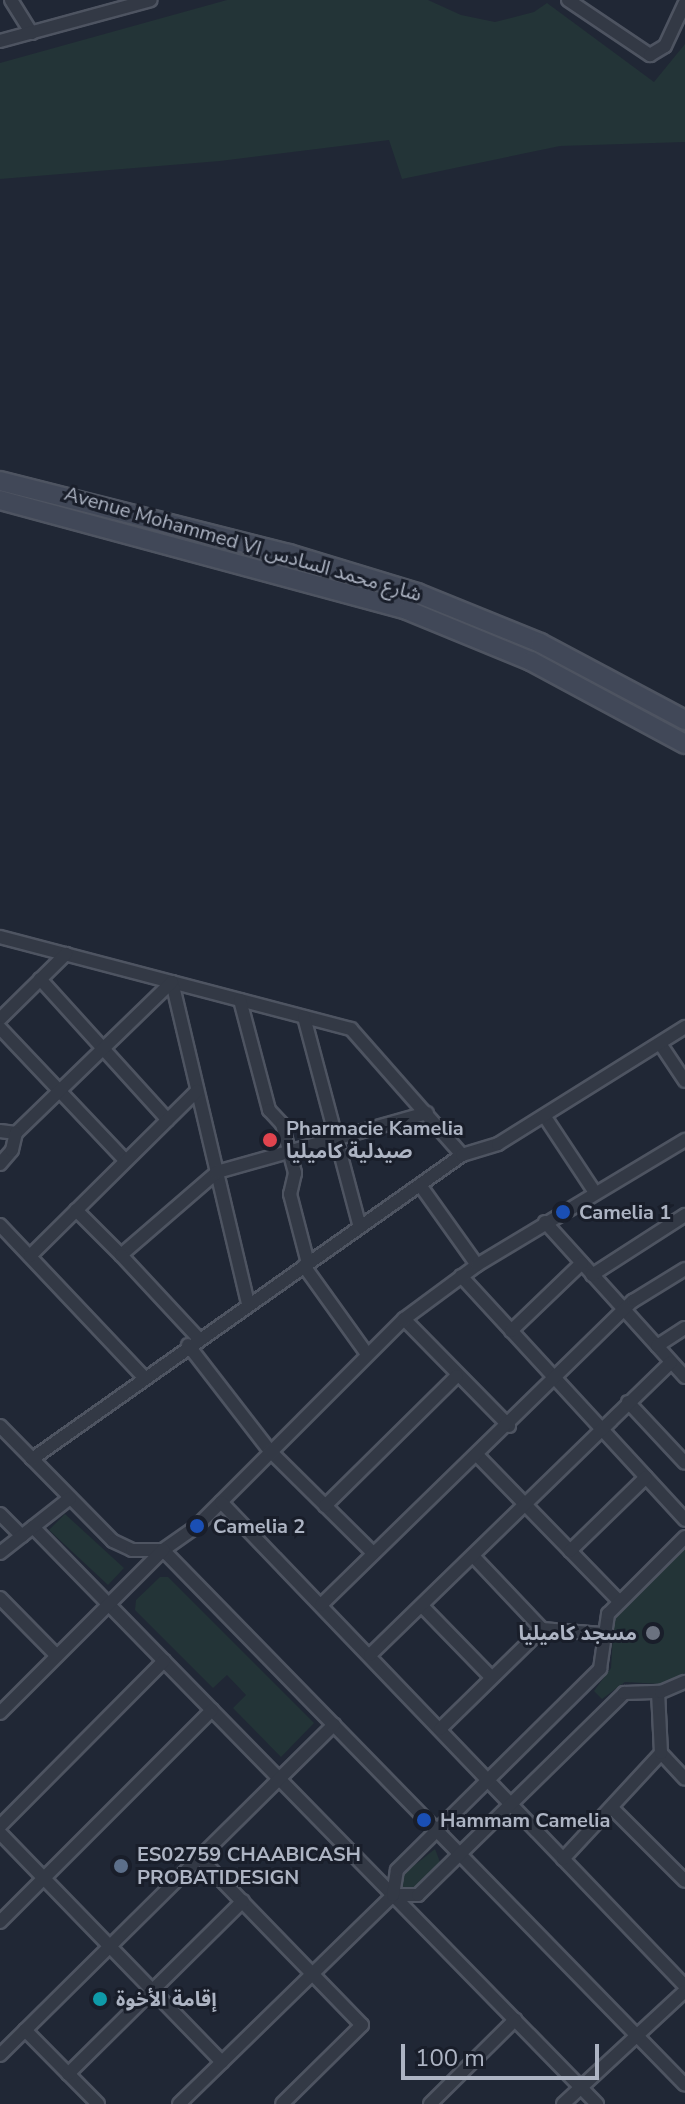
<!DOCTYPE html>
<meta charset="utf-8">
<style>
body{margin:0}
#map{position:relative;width:685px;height:2104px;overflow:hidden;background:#202735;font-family:"Nunito Sans","Noto Sans Arabic",sans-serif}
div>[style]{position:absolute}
.green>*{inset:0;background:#233437}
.roads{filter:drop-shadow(2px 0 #4e5461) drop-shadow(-2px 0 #4e5461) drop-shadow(0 2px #4e5461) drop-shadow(0 -2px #4e5461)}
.street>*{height:12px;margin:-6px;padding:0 6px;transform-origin:6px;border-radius:6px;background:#333945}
.secondary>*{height:18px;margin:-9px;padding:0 9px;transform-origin:9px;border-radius:9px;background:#414858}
.dots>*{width:22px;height:22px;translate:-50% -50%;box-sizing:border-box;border:4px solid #191e2a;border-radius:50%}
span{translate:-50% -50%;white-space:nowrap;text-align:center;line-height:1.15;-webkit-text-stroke:6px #191e2a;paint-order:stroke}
.street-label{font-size:20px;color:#adb4c3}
.poi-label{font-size:20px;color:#adb4c3;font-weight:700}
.left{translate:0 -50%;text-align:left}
.right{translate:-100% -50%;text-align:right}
.scale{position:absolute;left:401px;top:2044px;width:198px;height:36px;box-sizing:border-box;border:4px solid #adb4c3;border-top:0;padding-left:10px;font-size:24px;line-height:28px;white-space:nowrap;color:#adb4c3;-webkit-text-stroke:6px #191e2a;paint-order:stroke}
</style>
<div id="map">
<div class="green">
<div style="clip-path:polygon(227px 0,428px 0,461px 15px,495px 22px,534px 12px,547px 3px,654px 82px,685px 44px,685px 142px,560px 146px,402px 179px,389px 140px,220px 161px,0 179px,0 63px)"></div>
<div style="clip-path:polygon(65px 1514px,124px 1568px,108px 1585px,49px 1530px)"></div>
<div style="clip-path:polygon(685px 1548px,685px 1673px,661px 1684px,625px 1682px,602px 1699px,594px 1691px,611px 1668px,614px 1619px)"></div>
<div style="clip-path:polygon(160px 1577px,168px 1577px,314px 1723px,281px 1757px,233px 1708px,246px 1695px,227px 1675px,213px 1688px,135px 1610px,136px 1600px)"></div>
<div style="clip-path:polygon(435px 1849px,440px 1862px,414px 1888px,402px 1887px,402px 1875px)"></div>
</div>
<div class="roads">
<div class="street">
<div style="left:11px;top:0;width:39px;rotate:58deg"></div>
<div style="left:568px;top:0;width:99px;rotate:33.9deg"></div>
<div style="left:650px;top:55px;width:17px;rotate:-31deg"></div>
<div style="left:665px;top:46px;width:47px;rotate:-65.1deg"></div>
<div style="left:0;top:41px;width:156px;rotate:-15.2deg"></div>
<div style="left:0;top:937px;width:363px;rotate:14.7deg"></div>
<div style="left:351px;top:1029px;width:168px;rotate:48.6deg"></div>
<div style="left:40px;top:979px;width:190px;rotate:47.8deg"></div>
<div style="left:172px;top:982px;width:330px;rotate:76.7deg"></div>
<div style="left:240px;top:1000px;width:114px;rotate:75.2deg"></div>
<div style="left:269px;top:1110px;width:19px;rotate:47deg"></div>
<div style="left:282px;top:1124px;width:51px;rotate:75.1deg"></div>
<div style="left:295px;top:1173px;width:22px;rotate:103deg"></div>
<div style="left:290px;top:1194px;width:71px;rotate:75.4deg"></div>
<div style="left:304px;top:1017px;width:217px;rotate:75.1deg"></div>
<div style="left:0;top:1019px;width:93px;rotate:-44.6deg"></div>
<div style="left:0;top:1028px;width:182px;rotate:46.6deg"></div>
<div style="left:661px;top:1045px;width:43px;rotate:56.3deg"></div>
<div style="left:545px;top:1117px;width:89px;rotate:56.5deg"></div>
<div style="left:0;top:1131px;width:16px;rotate:7deg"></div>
<div style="left:16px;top:1133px;width:217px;rotate:-44.1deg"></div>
<div style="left:0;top:1164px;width:18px;rotate:-49deg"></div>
<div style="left:12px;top:1150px;width:17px;rotate:-77deg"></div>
<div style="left:420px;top:1185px;width:98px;rotate:54.5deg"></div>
<div style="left:76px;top:1210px;width:64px;rotate:45deg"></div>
<div style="left:121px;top:1255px;width:127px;rotate:-40.8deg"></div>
<div style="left:217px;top:1172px;width:218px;rotate:-15.7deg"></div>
<div style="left:545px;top:1222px;width:209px;rotate:47.9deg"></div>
<div style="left:0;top:1225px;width:208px;rotate:46.6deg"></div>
<div style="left:121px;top:1255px;width:113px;rotate:47.1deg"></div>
<div style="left:30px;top:1256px;width:235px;rotate:-44.7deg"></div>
<div style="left:304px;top:1266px;width:108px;rotate:54.4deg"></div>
<div style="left:592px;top:1275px;width:111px;rotate:-32.8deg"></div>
<div style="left:461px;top:1276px;width:331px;rotate:47.4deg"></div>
<div style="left:404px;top:1319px;width:150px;rotate:45.5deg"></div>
<div style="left:511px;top:1331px;width:98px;rotate:-43.8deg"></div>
<div style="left:188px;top:1345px;width:134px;rotate:52.3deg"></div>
<div style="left:270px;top:1451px;width:145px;rotate:44.7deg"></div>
<div style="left:657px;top:1346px;width:33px;rotate:-33deg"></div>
<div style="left:628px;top:1402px;width:83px;rotate:46.9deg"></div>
<div style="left:0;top:1426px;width:161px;rotate:45.5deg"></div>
<div style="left:113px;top:1541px;width:21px;rotate:25deg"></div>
<div style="left:132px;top:1550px;width:31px"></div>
<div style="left:163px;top:1550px;width:42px;rotate:-35.2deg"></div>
<div style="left:197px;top:1526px;width:293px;rotate:-45deg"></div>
<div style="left:404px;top:1319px;width:91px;rotate:-36.5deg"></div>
<div style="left:477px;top:1265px;width:243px;rotate:-31deg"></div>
<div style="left:478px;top:1456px;width:202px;rotate:45.8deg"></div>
<div style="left:32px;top:1459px;width:527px;rotate:-35.26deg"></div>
<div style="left:462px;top:1155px;width:38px;rotate:-17deg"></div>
<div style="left:498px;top:1144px;width:221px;rotate:-32deg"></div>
<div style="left:221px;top:1502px;width:670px;rotate:46.21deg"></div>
<div style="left:325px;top:1506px;width:185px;rotate:-44.6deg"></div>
<div style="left:0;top:1514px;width:31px;rotate:45deg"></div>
<div style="left:33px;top:1527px;width:807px;rotate:45.65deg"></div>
<div style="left:163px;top:1550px;width:747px;rotate:45.7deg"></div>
<div style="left:570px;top:1551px;width:106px;rotate:-44.2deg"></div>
<div style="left:0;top:1553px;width:89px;rotate:-38.2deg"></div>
<div style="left:473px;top:1556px;width:100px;rotate:46.6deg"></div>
<div style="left:0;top:1598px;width:81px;rotate:45.5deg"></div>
<div style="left:321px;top:1605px;width:436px;rotate:-44.3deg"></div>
<div style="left:633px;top:1301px;width:61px;rotate:-31.6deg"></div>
<div style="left:422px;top:1606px;width:98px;rotate:45.8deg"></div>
<div style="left:370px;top:1655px;width:420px;rotate:-44.2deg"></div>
<div style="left:0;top:1713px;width:231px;rotate:-45deg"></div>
<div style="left:440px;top:1729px;width:143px;rotate:-44.4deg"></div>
<div style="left:542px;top:1629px;width:60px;rotate:4.8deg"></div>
<div style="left:661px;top:1753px;width:35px;rotate:47deg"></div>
<div style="left:612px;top:1808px;width:103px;rotate:45deg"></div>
<div style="left:0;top:1826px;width:233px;rotate:-45.2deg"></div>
<div style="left:0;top:1833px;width:319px;rotate:45.9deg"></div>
<div style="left:199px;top:1857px;width:234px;rotate:45.9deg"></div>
<div style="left:362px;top:2025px;width:112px;rotate:135.4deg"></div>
<div style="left:563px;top:1859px;width:144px;rotate:-47.2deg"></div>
<div style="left:661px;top:1753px;width:61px;rotate:-92.8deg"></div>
<div style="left:393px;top:1895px;width:25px"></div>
<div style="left:418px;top:1895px;width:289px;rotate:-44.4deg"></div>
<div style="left:624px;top:1693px;width:37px;rotate:-2deg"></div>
<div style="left:661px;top:1692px;width:26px;rotate:-23deg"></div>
<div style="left:0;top:1922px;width:300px;rotate:-45deg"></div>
<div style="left:25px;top:2030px;width:104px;rotate:45.4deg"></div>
<div style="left:0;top:2055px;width:470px;rotate:-44.7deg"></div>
<div style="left:68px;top:2074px;width:246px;rotate:-44.7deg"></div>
<div style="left:179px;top:2104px;width:299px;rotate:-44.3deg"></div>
<div style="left:393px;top:1895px;width:25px;rotate:-81deg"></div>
<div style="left:397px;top:1870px;width:286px;rotate:-44.7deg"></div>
<div style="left:600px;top:1669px;width:56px;rotate:-81.7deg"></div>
<div style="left:608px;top:1614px;width:109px;rotate:-45deg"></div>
<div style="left:430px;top:2104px;width:120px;rotate:-44.7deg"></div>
<div style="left:563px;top:2104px;width:166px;rotate:-42.8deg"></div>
</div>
<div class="secondary">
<div style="left:0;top:481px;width:298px;rotate:14.2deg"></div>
<div style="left:289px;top:554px;width:134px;rotate:16.9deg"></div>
<div style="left:417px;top:593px;width:133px;rotate:22.1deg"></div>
<div style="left:540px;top:643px;width:164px;rotate:28deg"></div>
<div style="left:0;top:500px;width:422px;rotate:15.1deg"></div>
<div style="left:407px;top:610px;width:134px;rotate:22.4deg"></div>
<div style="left:531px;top:661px;width:175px;rotate:28.3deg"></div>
</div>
</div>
<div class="dots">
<div style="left:270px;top:1140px;background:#e0444e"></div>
<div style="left:563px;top:1212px;background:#1a4fb4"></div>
<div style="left:197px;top:1526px;background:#1a4fb4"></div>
<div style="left:653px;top:1633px;background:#6b7280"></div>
<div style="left:424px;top:1820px;background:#1a4fb4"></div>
<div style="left:121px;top:1866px;background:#5c6f8a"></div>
<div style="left:100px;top:1999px;background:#0f9aa8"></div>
</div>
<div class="street-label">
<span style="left:243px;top:544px;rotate:16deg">Avenue Mohammed VI شارع محمد السادس</span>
</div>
<div class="poi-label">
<span class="left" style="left:286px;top:1140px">Pharmacie Kamelia<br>صيدلية كاميليا</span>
<span class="left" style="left:579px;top:1212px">Camelia 1</span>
<span class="left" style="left:213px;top:1526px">Camelia 2</span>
<span class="right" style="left:637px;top:1633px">مسجد كاميليا</span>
<span class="left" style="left:440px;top:1820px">Hammam Camelia</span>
<span class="left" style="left:137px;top:1866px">ES02759 CHAABICASH<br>PROBATIDESIGN</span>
<span class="left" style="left:116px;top:1999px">إقامة الأخوة</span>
</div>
<div class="scale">100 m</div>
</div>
